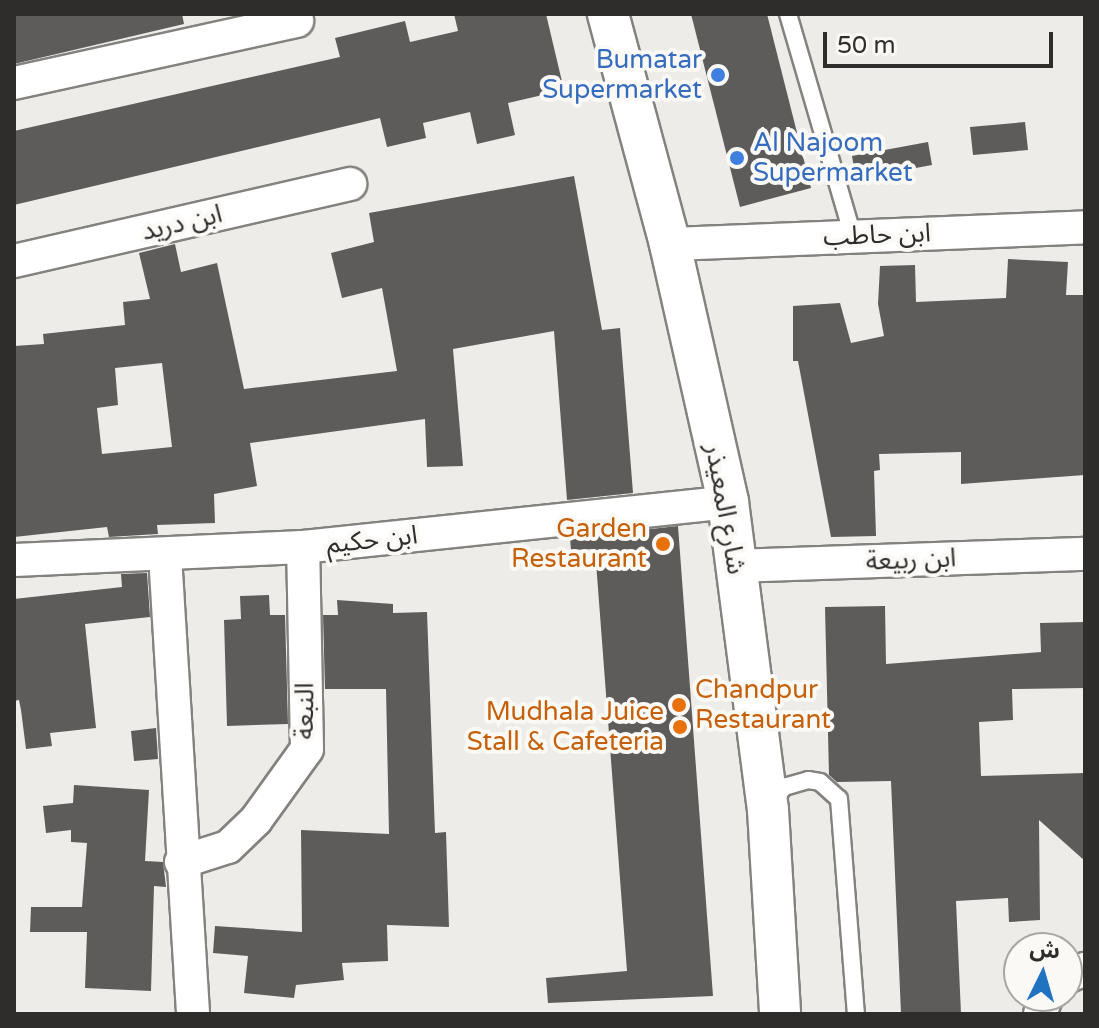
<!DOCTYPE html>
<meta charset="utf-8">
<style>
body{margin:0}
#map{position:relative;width:1099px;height:1028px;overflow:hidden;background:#edece8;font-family:"Varela Round","Noto Sans Arabic",sans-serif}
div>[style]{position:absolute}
.building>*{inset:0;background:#5e5c5a}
.roads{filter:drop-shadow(2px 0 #83827f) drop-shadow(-2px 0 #83827f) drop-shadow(0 2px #83827f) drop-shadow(0 -2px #83827f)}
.service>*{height:16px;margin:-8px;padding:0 8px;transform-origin:8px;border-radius:8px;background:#fff}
.minor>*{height:32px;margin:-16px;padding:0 16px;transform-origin:16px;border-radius:16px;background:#fff}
.tertiary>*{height:40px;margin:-20px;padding:0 20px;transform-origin:20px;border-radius:20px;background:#fff}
.dots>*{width:22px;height:22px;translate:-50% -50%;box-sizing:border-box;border:4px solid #fbf9f6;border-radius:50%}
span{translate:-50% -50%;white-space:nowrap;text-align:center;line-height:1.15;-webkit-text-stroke:8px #fbf9f6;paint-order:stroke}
.shop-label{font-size:26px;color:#366cbe}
.right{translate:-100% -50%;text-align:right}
.left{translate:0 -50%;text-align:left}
.street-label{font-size:26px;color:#2e2d2c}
.food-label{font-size:26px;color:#c56008}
.frame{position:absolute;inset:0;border:16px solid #2e2d2c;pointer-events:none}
.north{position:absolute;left:1003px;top:932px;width:80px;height:80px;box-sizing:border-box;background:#fbf9f6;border:2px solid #a9a7a5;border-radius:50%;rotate:5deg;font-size:22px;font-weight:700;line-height:32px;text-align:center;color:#2e2d2c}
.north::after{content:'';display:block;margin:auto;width:28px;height:36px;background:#2073c1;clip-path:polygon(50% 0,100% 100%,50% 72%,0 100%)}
.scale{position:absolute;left:823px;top:32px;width:230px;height:36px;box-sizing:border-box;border:4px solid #2e2d2c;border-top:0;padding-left:10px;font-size:24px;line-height:28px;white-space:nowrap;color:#2e2d2c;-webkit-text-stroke:6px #fbf9f6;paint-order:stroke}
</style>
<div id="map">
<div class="building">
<div style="clip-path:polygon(14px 14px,182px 14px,184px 24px,14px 64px)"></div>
<div style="clip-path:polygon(454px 14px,546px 14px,564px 90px,508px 103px,515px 135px,477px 144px,470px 112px,423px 123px,426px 138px,387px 147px,380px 118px,14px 205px,14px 131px,340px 57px,335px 38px,405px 21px,410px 42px,458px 31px)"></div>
<div style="clip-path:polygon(691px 14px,767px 14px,811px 188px,740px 207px)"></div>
<div style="clip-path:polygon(1025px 122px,1028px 150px,973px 155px,970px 127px)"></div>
<div style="clip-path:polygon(928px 142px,932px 165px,856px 179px,852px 156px)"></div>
<div style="clip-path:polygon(evenodd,574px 176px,602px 330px,620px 328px,633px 493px,567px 500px,554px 331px,453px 349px,463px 466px,427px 467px,425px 419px,250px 443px,257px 486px,214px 494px,215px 523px,157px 525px,158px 534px,109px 537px,107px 527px,14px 537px,14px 346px,44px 344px,43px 334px,125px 325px,123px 302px,150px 299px,139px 253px,175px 244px,181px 272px,217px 263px,244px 389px,397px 371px,382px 288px,342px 298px,331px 253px,374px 242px,369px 213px,574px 176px,162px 363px,172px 447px,102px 454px,97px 408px,118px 405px,115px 368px,162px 363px)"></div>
<div style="clip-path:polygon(1008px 259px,1068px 262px,1066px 295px,1085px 295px,1085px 475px,961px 484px,961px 452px,879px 454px,880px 470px,874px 471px,876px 536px,831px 537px,798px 361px,793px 361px,793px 306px,840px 303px,851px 343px,884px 336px,878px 304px,880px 266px,915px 265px,916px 302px,1006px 298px)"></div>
<div style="clip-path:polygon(678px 526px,713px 996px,548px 1003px,546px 978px,627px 971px,595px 549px,571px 550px,570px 538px)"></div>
<div style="clip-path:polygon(147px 573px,150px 617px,85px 624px,96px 728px,50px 733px,52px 746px,26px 749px,21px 710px,19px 700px,14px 701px,14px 599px,122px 587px,121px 574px)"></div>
<div style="clip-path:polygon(269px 595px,270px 615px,285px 615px,288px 724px,227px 726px,224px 620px,241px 619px,240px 596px)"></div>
<div style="clip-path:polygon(337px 600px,393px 604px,393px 613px,427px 612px,435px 833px,446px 832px,449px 927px,387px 925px,388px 961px,342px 963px,344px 980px,296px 985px,294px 998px,244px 993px,248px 956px,213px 953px,215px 926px,302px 932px,301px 830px,389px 834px,386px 689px,325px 689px,323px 615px,338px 615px)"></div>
<div style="clip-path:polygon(885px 606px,886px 664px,1041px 652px,1040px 623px,1085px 622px,1085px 688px,1012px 689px,1013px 720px,979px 722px,981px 776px,1085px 773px,1085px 861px,1039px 820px,1040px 920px,1009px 922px,1008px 898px,956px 901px,961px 1014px,901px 1014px,891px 781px,837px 782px,829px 775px,825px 607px)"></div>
<div style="clip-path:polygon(156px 728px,158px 759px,134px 761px,131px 731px)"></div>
<div style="clip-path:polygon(74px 785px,149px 790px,145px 861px,163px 862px,166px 887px,154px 886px,151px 991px,85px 988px,87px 932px,30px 932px,31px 907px,82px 907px,87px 843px,71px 842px,71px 830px,46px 833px,43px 806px,73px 803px)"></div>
</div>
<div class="roads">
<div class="service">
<div style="left:788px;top:14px;width:232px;rotate:73.7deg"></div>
<div style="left:773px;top:802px;width:19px;rotate:-54deg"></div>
<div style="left:784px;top:787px;width:25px;rotate:-16deg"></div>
<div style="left:808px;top:780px;width:12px;rotate:9deg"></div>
<div style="left:820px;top:782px;width:25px;rotate:42deg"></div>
<div style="left:839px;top:799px;width:216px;rotate:85.5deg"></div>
</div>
<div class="minor">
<div style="left:14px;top:83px;width:290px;rotate:-12.4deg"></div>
<div style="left:670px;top:244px;width:415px;rotate:-2.3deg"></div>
<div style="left:14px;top:261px;width:345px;rotate:-12.9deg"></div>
<div style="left:165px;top:555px;width:460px;rotate:86.5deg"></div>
<div style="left:14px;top:560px;width:289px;rotate:-2.6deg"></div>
<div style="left:303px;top:547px;width:427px;rotate:-6deg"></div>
<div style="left:736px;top:566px;width:349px;rotate:-2deg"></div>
<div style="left:181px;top:862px;width:49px;rotate:-17.7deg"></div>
<div style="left:228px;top:847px;width:39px;rotate:-44deg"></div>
<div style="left:256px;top:820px;width:87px;rotate:-54.3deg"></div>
<div style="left:307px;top:749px;width:202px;rotate:-91.1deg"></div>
<div style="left:1067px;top:977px;width:20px;rotate:-24deg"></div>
<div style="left:1040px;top:1014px;width:19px;rotate:-69deg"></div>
</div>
<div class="tertiary">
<div style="left:608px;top:14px;width:238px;rotate:74.9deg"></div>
<div style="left:670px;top:244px;width:264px;rotate:77.3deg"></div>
<div style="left:728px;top:502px;width:311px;rotate:82.6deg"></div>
<div style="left:768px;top:810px;width:204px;rotate:86.6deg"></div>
</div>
</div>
<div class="dots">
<div style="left:718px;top:75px;background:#3f7fe0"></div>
<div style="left:737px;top:158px;background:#3f7fe0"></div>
<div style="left:663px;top:544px;background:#e8710a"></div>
<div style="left:679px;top:705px;background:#e8710a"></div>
<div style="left:680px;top:727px;background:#e8710a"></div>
</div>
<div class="shop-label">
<span class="right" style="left:702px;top:75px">Bumatar<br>Supermarket</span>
<span class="left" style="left:753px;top:158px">Al Najoom<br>Supermarket</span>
</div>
<div class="street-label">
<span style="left:182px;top:223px;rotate:-13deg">ابن دريد</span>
<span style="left:877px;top:235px;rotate:-2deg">ابن حاطب</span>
<span style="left:725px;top:509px;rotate:80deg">شارع المعيذر</span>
<span style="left:372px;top:540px;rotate:-6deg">ابن حكيم</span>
<span style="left:911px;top:560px;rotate:-2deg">ابن ربيعة</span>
<span style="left:305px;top:711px;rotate:-89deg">النبعة</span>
</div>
<div class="food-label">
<span class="right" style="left:647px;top:544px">Garden<br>Restaurant</span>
<span class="left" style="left:695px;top:705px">Chandpur<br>Restaurant</span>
<span class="right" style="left:664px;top:727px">Mudhala Juice<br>Stall &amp; Cafeteria</span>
</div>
<div class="frame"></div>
<div class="north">ش</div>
<div class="scale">50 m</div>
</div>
